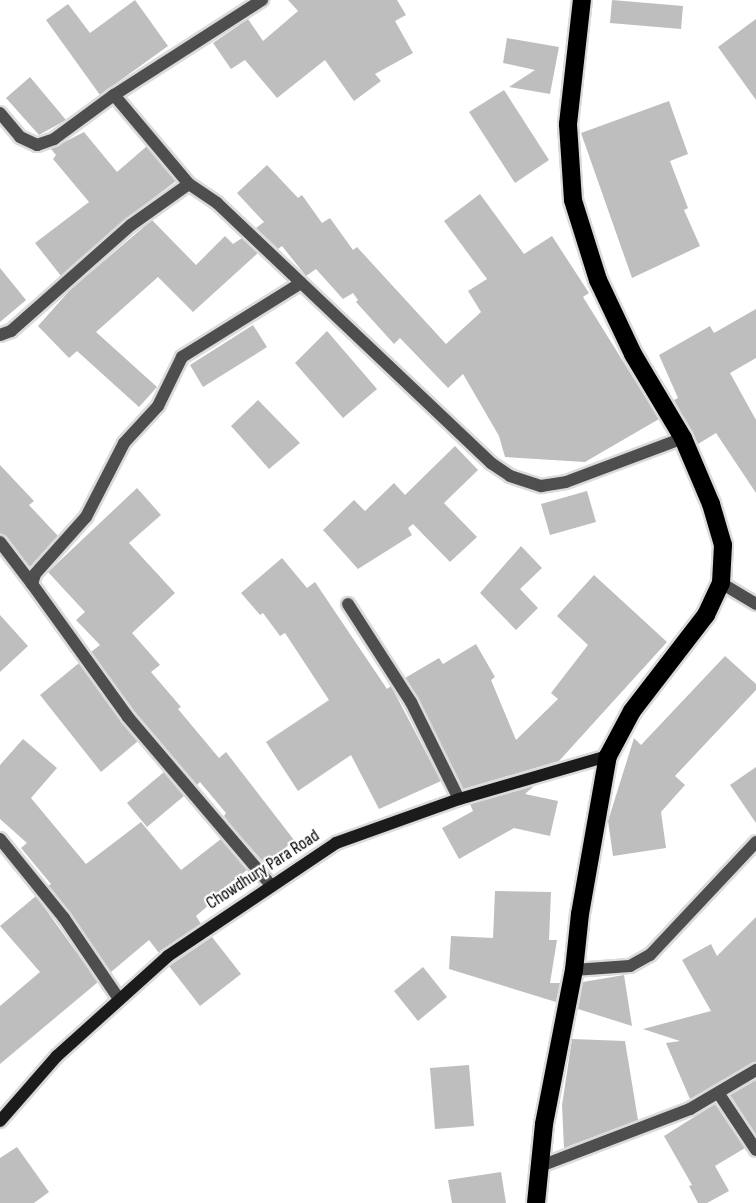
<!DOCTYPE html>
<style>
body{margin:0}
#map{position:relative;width:756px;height:1203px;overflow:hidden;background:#fff;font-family:"Sofia Sans Condensed",sans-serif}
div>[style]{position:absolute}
.building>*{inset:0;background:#bebebe}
.roads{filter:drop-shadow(2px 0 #dbdbdb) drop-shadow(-2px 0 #dbdbdb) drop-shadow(0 2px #dbdbdb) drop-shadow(0 -2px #dbdbdb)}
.street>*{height:12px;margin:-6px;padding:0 6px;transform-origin:6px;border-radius:6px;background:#4e4e4e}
.secondary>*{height:12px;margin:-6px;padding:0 6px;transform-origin:6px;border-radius:6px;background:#1b1b1b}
.highway>*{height:18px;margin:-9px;padding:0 9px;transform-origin:9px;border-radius:9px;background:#000}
span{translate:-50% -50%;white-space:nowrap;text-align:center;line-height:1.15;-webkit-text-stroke:4.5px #fff;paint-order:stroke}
.street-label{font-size:18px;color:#000}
</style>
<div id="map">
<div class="building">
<div style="clip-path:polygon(135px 0,168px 46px,100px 95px,46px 20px,68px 4px,90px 33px)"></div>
<div style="clip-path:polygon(288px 0,397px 0,406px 15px,395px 21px,413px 53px,375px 74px,381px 81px,354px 101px,325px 60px,277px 98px,245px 60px,231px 69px,213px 43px,248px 19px,263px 41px,298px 11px)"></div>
<div style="clip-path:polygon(612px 0,683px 6px,681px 29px,610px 23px)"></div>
<div style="clip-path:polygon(756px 19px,756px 100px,718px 47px)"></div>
<div style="clip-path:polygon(507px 38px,559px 47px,550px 94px,509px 87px,535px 70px,503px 63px)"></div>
<div style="clip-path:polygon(30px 77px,66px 120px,39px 135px,6px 98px)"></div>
<div style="clip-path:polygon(504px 90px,549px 160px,515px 183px,469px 112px)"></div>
<div style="clip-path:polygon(669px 101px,688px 154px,670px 161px,688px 208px,684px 210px,700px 246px,632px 278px,581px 133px)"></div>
<div style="clip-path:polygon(84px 132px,117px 172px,147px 146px,176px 181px,126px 219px,61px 276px,35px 243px,89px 202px,53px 159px,56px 155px,51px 149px)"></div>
<div style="clip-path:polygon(267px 165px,298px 198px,302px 195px,322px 223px,330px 218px,353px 250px,357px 247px,446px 344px,481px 312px,468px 291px,487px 279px,444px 221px,480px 194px,524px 254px,552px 236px,589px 293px,583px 297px,659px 419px,585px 462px,505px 457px,499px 436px,463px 374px,448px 388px,400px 338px,394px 344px,356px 302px,358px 300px,353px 293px,343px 299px,316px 269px,306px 276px,282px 246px,278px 249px,256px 228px,264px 222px,237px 193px)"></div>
<div style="clip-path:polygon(152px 220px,196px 265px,225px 236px,233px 244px,242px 238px,258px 253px,193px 312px,158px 277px,96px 332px,157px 387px,139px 407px,77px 351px,69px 358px,38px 326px,71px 289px)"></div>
<div style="clip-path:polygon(0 268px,26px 300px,0 322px)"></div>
<div style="clip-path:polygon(756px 309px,756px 358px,730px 373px,756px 420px,756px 493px,716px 433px,698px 444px,674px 400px,678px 398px,659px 355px,710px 326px,714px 333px)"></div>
<div style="clip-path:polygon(253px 325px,267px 347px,203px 387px,190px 365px)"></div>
<div style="clip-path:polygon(327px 331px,377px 389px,343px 418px,295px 363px)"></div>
<div style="clip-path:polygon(258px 400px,300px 443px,269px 469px,231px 426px)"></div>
<div style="clip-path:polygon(455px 446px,478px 470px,444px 503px,477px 537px,450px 562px,413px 524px,408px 528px,412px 535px,358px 569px,323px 530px,354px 500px,365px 511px,394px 483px,405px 495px)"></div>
<div style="clip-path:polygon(0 465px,34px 501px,29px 505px,58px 536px,30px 567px,0 533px)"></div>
<div style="clip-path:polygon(137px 488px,161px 515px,129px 543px,175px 593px,132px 633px,160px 665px,151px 672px,181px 707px,178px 709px,219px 758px,226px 752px,294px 840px,266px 865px,234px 829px,224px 816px,226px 813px,200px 782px,197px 785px,135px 712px,91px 652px,100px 645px,76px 620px,85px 612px,48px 572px)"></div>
<div style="clip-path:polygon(587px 491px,596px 522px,550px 535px,541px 504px)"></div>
<div style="clip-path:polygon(521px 546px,542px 568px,520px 589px,538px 608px,516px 630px,480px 593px)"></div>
<div style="clip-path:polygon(282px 558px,307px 588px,315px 582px,387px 689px,391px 686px,441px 781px,379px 809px,351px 755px,298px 791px,266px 742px,329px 700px,285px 633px,280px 636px,263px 613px,260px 615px,241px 593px)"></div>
<div style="clip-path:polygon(594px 575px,667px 642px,559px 761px,463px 789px,405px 678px,439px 658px,443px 664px,476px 644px,495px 677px,491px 680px,516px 740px,558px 699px,551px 693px,588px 645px,557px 616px)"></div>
<div style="clip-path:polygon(0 615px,28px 646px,0 672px)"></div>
<div style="clip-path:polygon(725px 656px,756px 684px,756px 690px,675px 776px,685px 785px,661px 812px,666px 848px,613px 856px,608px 821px,634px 738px,641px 745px)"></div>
<div style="clip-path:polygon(79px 663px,138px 741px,101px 772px,40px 695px)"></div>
<div style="clip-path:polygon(23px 739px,57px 768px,31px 798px,86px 864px,141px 822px,181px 870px,221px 839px,247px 870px,207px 901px,210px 904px,196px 916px,201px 924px,159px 953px,149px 940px,111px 972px,48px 886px,51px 884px,21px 848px,27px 843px,0 819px,0 765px)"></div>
<div style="clip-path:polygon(756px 767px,756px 823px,730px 785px)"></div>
<div style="clip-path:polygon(164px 772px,184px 796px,147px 827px,127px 803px)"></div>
<div style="clip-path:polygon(534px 786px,525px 794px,558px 801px,550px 836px,514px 828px,459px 859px,442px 828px,473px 811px,470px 804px)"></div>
<div style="clip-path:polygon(495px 891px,551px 892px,549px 940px,557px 940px,550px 983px,560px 983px,556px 1002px,449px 969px,451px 936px,493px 938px)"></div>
<div style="clip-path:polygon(36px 896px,98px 982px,0 1064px,0 1006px,40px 972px,0 926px)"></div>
<div style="clip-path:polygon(756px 917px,756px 1062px,690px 1099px,666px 1043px,680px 1041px,643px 1029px,711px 1011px,682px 960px,711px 944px,717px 956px)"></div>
<div style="clip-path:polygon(212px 937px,241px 974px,200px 1006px,169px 966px)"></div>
<div style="clip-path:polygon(423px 967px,447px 997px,418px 1021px,394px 991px)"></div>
<div style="clip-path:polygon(624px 975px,632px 1026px,578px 1009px,583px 982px)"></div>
<div style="clip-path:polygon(572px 1039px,625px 1041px,638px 1120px,564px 1148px,562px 1105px)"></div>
<div style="clip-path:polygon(469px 1065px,474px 1126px,435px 1129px,430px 1068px)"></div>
<div style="clip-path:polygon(756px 1080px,756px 1135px,730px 1095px)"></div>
<div style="clip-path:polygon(715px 1104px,745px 1148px,715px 1166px,729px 1191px,707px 1203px,698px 1203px,689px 1186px,692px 1185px,664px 1136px)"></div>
<div style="clip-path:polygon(17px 1147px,49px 1192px,34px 1203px,0 1203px,0 1158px)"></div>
<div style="clip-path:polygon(501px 1172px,506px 1203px,452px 1203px,448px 1180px)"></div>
</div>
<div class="roads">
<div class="street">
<div style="left:114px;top:95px;width:116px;rotate:49.9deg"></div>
<div style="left:0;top:113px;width:31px;rotate:50deg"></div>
<div style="left:20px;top:137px;width:19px;rotate:25deg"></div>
<div style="left:37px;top:145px;width:18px;rotate:-19deg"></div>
<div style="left:54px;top:139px;width:74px;rotate:-36.3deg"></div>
<div style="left:114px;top:95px;width:176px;rotate:-32.7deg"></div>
<div style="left:0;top:335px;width:12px;rotate:-20deg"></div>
<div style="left:11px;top:331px;width:160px;rotate:-41.5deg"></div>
<div style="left:131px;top:225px;width:71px;rotate:-35.3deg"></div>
<div style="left:189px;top:184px;width:34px;rotate:34deg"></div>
<div style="left:217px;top:203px;width:378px;rotate:43.5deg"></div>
<div style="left:491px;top:463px;width:23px;rotate:34deg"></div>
<div style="left:510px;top:476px;width:33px;rotate:18deg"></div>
<div style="left:541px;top:486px;width:25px;rotate:-9deg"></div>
<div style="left:566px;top:482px;width:125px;rotate:-20.6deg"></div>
<div style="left:0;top:542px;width:53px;rotate:52.7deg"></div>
<div style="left:721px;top:583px;width:41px;rotate:31deg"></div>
<div style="left:348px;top:604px;width:117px;rotate:57.3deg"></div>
<div style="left:411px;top:702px;width:108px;rotate:63.7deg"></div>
<div style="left:0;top:839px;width:102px;rotate:51deg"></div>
<div style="left:64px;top:918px;width:98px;rotate:55.8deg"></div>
<div style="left:270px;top:884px;width:219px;rotate:-130.4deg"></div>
<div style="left:128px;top:717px;width:164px;rotate:-125.8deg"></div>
<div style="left:32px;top:584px;width:10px;rotate:-73deg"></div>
<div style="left:35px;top:574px;width:76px;rotate:-48.2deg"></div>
<div style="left:86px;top:517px;width:83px;rotate:-62.8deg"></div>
<div style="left:124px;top:443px;width:50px;rotate:-47.4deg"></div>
<div style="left:158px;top:406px;width:55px;rotate:-63.9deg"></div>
<div style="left:182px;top:357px;width:140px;rotate:-31.9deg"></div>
<div style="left:574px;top:970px;width:56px;rotate:-4.1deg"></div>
<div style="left:630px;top:966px;width:23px;rotate:-29deg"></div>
<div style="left:650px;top:955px;width:155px;rotate:-46.8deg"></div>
<div style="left:719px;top:1094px;width:67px;rotate:56.5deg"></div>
<div style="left:538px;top:1167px;width:163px;rotate:-20.9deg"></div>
<div style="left:690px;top:1109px;width:77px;rotate:-30.6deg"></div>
</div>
<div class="secondary">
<div style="left:0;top:1121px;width:86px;rotate:-48.8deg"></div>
<div style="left:57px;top:1056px;width:149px;rotate:-42deg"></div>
<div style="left:168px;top:956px;width:202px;rotate:-33.9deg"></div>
<div style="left:336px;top:843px;width:131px;rotate:-19.7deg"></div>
<div style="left:459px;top:799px;width:155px;rotate:-16.1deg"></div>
</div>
<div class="highway">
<div style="left:536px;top:1203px;width:79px;rotate:-84.2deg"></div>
<div style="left:544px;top:1124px;width:157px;rotate:-79deg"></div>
<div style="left:574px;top:970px;width:56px;rotate:-83.9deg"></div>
<div style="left:580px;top:914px;width:160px;rotate:-80deg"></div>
<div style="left:608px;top:756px;width:51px;rotate:-61.9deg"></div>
<div style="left:632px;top:711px;width:121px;rotate:-52.4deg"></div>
<div style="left:706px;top:615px;width:35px;rotate:-65deg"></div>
<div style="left:721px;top:583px;width:38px;rotate:-87deg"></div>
<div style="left:723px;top:545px;width:43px;rotate:-106.3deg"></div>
<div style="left:711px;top:504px;width:72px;rotate:-113deg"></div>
<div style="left:683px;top:438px;width:98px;rotate:-120.8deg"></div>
<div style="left:633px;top:354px;width:82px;rotate:-115.3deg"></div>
<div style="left:598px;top:280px;width:84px;rotate:-107.4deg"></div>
<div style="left:573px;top:200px;width:76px;rotate:-93.8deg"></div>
<div style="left:568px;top:124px;width:125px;rotate:-83.6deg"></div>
</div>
</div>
<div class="street-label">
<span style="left:263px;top:870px;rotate:-33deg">Chowdhury Para Road</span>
</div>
</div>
